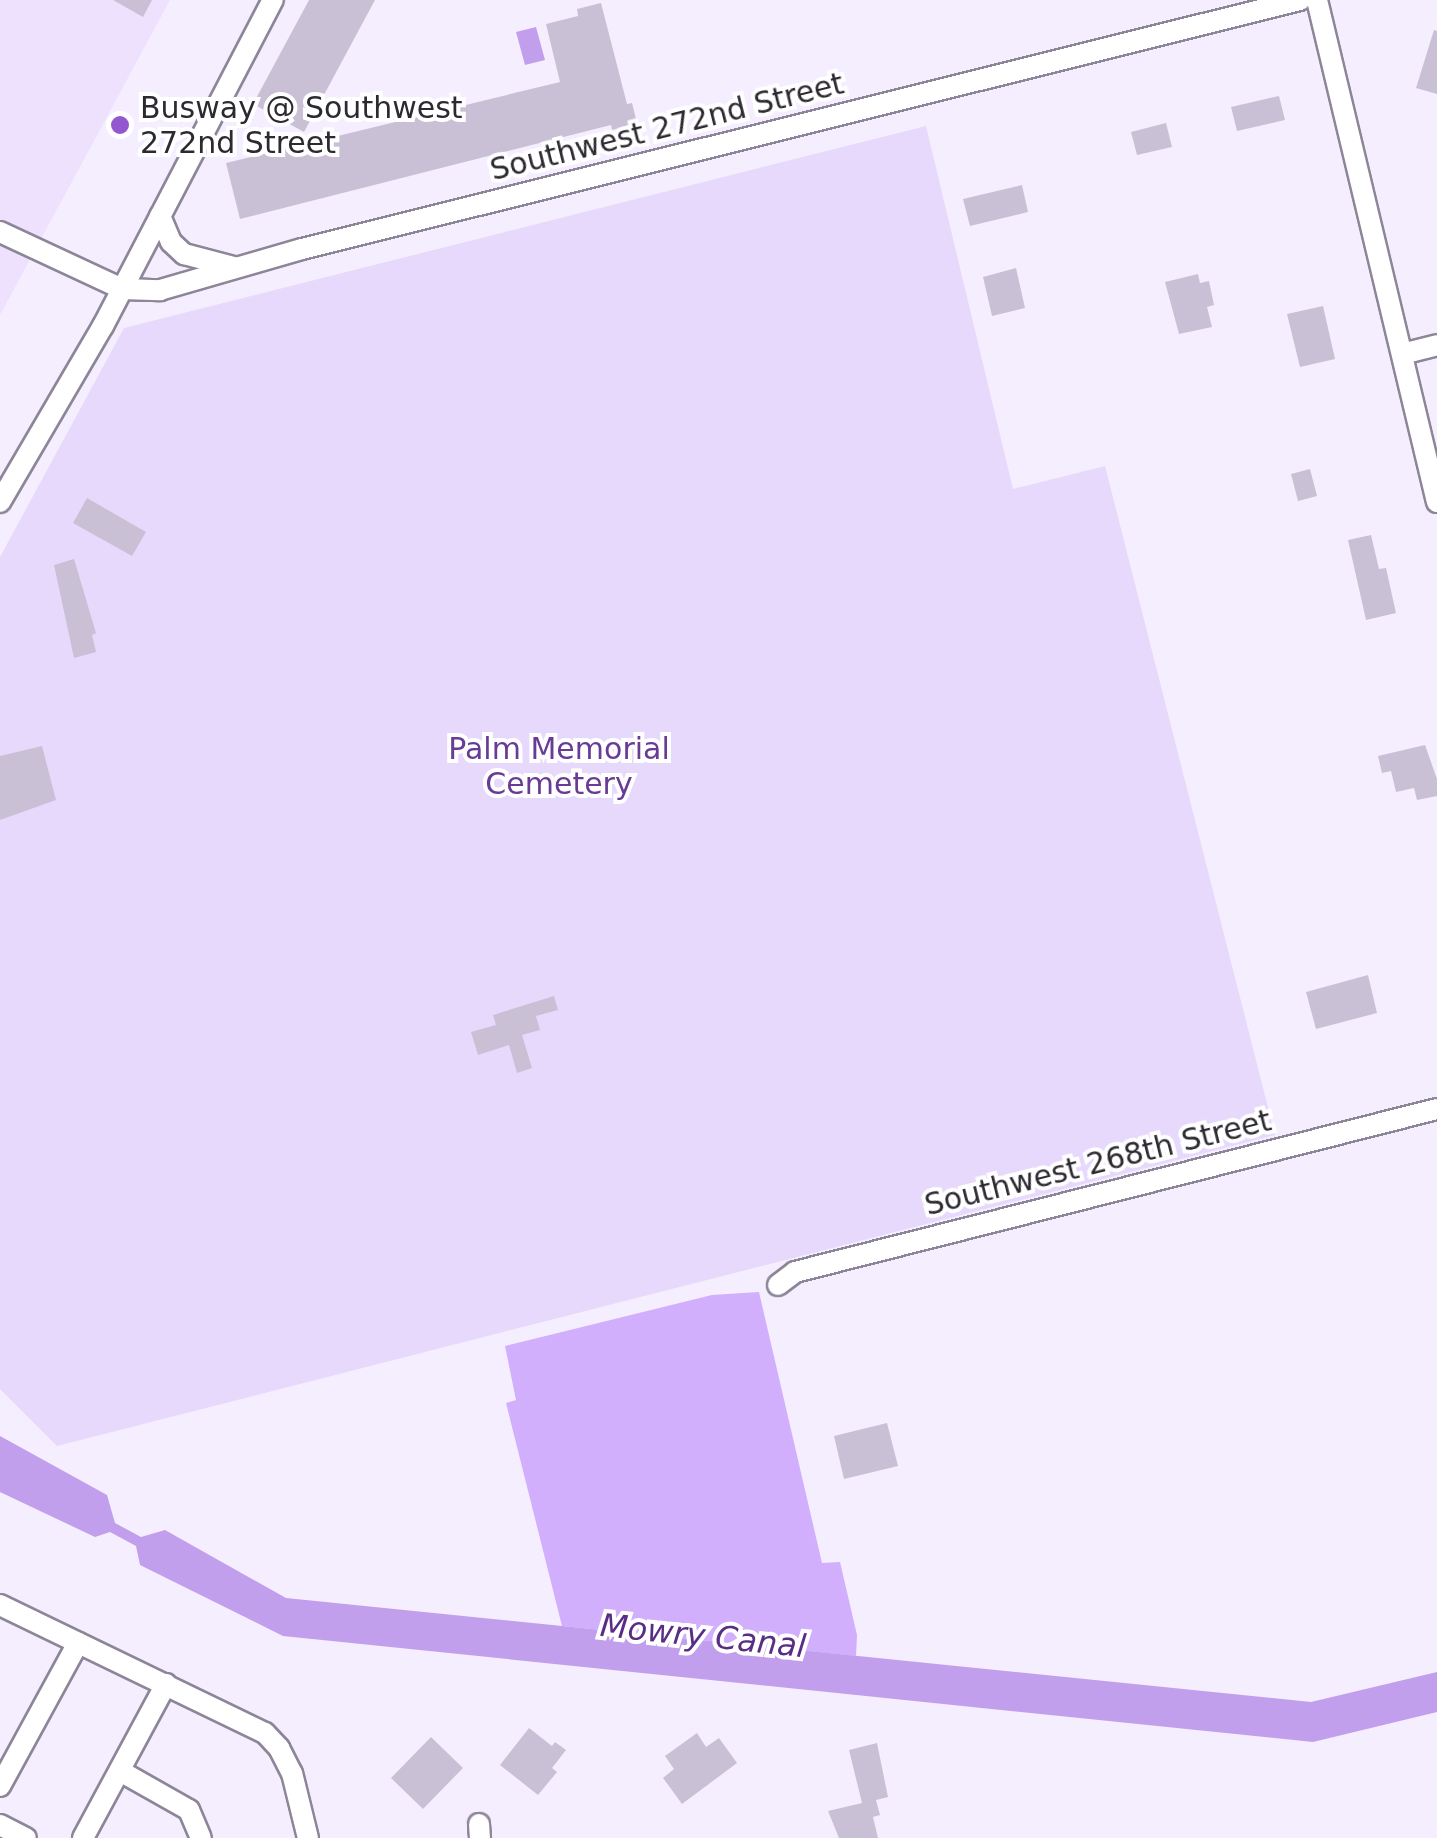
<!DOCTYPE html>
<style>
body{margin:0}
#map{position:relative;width:1437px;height:1838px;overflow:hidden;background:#f5eeff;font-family:"DejaVu Sans",sans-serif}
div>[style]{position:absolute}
.built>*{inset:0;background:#ede1fe}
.green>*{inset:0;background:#e7d9fb}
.forest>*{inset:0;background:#d1affc}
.water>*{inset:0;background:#c29fec}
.building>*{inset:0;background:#c9c0d5}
.roads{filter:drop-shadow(2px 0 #8d8598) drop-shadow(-2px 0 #8d8598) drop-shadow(0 2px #8d8598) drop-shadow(0 -2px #8d8598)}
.minor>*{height:20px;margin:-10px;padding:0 10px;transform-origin:10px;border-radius:10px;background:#fff}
.dots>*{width:28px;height:28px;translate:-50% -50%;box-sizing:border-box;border:5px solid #fff;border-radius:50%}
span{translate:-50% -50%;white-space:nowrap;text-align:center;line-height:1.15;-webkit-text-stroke:8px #fff;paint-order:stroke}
.poi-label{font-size:30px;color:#2d2931}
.left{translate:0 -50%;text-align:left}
.street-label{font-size:30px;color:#2d2931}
.park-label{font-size:30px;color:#683c95}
.water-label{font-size:32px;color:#5a2d85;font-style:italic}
</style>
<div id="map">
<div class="built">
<div style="clip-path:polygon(0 0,170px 0,0 315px)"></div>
</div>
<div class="green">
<div style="clip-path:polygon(926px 126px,1013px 489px,1105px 466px,1275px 1135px,57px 1446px,0 1389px,0 557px,124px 328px)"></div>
</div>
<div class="forest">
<div style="clip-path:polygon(759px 1292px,822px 1563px,840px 1562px,857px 1635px,856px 1656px,562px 1626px,506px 1403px,516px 1400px,505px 1346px,712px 1295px)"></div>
</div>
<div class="water">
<div style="clip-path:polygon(536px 27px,545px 60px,525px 65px,516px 32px)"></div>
<div style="clip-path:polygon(0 1436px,107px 1495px,115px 1523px,141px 1537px,165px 1530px,286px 1598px,1311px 1702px,1437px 1672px,1437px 1712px,1313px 1742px,283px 1636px,140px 1565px,136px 1546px,110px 1532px,95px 1537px,0 1492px)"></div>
</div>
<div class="building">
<div style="clip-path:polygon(113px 0,152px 0,143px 17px)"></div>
<div style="clip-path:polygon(309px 0,375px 0,304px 132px,253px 104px)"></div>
<div style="clip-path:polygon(601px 3px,627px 104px,632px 103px,637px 123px,612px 130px,611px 125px,240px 219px,226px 163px,560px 82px,546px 24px,578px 16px,577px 9px)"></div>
<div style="clip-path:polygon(1434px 30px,1437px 31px,1437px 94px,1416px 88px)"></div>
<div style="clip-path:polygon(1279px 96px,1285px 120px,1237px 131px,1231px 107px)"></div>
<div style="clip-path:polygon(1166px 123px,1172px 147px,1137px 155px,1131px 132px)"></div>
<div style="clip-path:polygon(1022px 185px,1028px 212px,970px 226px,963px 199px)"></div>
<div style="clip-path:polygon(1016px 268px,1025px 308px,992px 316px,983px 277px)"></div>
<div style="clip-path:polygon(1198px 274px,1200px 283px,1209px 281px,1214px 305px,1207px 307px,1212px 327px,1179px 334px,1165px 282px)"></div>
<div style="clip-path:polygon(1323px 306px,1335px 359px,1300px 367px,1287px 314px)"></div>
<div style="clip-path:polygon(1310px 469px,1317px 496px,1298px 501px,1291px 474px)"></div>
<div style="clip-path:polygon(87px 498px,146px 532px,132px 556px,73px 523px)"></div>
<div style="clip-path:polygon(1371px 535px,1379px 569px,1386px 568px,1396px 613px,1366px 620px,1348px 540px)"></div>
<div style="clip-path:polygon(74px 559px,96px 633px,92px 635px,96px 652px,74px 658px,54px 565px)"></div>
<div style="clip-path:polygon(1425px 745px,1437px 779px,1437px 796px,1417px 800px,1414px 788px,1396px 792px,1391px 771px,1382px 773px,1378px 756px)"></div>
<div style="clip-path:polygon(42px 746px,56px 800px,0 820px,0 756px)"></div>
<div style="clip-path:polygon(1368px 975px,1377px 1013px,1316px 1029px,1306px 992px)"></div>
<div style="clip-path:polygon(554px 996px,558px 1010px,536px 1016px,540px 1030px,522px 1035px,532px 1068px,517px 1073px,509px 1045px,478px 1055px,471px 1032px,496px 1025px,493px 1015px)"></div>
<div style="clip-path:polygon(887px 1423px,898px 1466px,844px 1479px,834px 1436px)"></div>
<div style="clip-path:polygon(529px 1728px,552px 1746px,555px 1742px,566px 1750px,552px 1768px,557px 1772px,538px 1795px,500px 1765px)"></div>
<div style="clip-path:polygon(697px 1733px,706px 1747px,719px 1738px,737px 1763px,682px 1804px,663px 1778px,674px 1769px,665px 1756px)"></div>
<div style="clip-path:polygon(431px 1737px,463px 1768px,423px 1809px,391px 1778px)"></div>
<div style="clip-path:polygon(877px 1743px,888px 1797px,876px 1800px,880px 1815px,873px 1817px,878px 1838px,839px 1838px,828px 1811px,862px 1803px,849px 1750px)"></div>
</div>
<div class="roads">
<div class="minor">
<div style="left:1317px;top:0;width:516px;rotate:76.56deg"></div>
<div style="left:160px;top:216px;width:28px;rotate:67deg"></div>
<div style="left:171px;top:242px;width:18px;rotate:43deg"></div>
<div style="left:184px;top:254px;width:52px;rotate:14.6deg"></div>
<div style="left:0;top:232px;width:135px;rotate:25deg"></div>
<div style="left:122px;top:289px;width:38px;rotate:2deg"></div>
<div style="left:160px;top:290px;width:148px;rotate:-16.1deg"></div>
<div style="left:302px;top:249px;width:1029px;rotate:-14.01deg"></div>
<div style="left:1402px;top:354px;width:36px;rotate:-14deg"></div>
<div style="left:0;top:502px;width:204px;rotate:-59.7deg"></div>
<div style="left:103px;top:326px;width:368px;rotate:-62.5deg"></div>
<div style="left:778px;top:1285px;width:21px;rotate:-37deg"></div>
<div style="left:795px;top:1272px;width:662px;rotate:-14.25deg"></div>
<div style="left:0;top:1605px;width:294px;rotate:25.8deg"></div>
<div style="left:265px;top:1733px;width:21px;rotate:47deg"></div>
<div style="left:279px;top:1748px;width:28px;rotate:63deg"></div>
<div style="left:292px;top:1773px;width:67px;rotate:76.2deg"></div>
<div style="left:120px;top:1771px;width:79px;rotate:29.5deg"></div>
<div style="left:189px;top:1810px;width:30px;rotate:67deg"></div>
<div style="left:0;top:1786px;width:163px;rotate:-61.4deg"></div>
<div style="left:479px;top:1824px;width:14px;rotate:86deg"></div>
<div style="left:0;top:1825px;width:29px;rotate:27deg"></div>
<div style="left:83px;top:1838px;width:175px;rotate:-61.7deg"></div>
</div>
</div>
<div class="dots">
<div style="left:120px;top:125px;background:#9358cf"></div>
</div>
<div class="poi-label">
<span class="left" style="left:140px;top:125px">Busway @ Southwest<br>272nd Street</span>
</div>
<div class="street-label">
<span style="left:667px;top:127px;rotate:-14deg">Southwest 272nd Street</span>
<span style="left:1098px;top:1163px;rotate:-14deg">Southwest 268th Street</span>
</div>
<div class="park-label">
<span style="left:559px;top:766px">Palm Memorial<br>Cemetery</span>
</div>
<div class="water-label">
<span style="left:703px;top:1636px;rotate:6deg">Mowry Canal</span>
</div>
</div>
